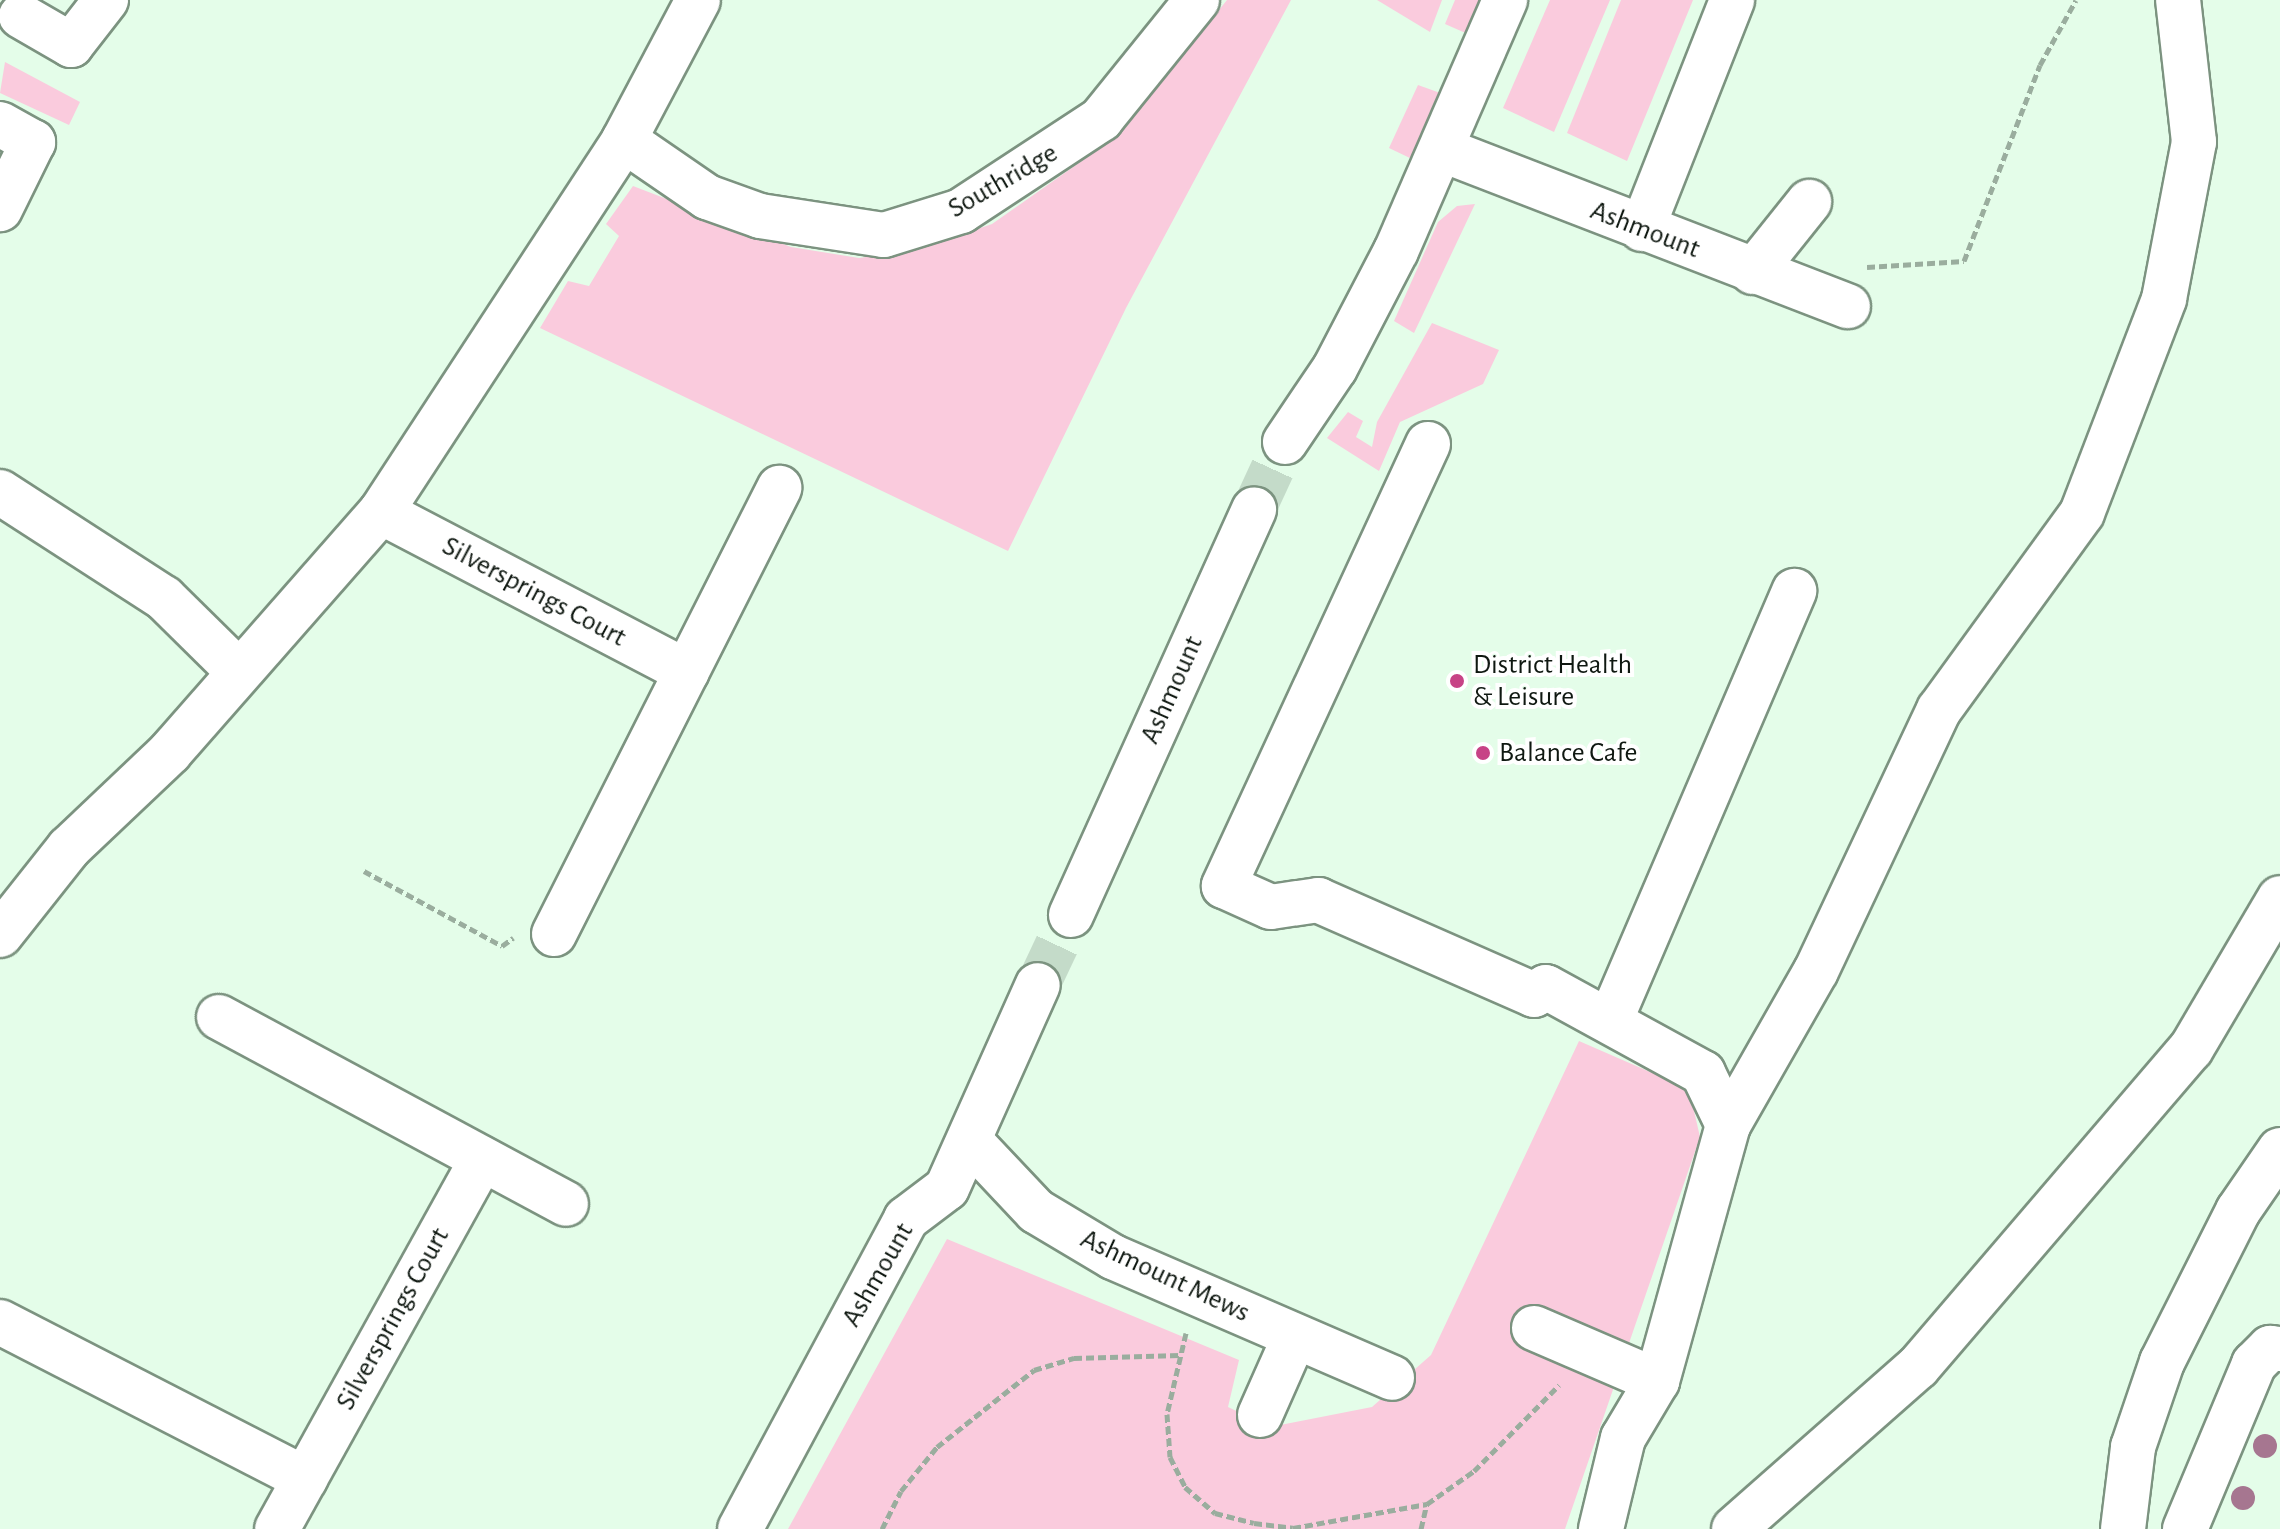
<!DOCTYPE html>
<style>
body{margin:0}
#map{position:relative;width:2280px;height:1529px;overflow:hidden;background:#e4fde9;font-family:"Alegreya Sans",sans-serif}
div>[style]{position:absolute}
.green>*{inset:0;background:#facbdd}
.minor-tunnel>*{height:44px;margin-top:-22px;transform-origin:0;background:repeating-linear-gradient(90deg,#c4dbc9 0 44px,transparent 0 66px)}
.path>*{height:5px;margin-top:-2.5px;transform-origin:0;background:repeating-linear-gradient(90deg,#9aad9e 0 8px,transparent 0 12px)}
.roads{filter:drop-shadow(2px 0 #7c9380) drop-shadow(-2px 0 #7c9380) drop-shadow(0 2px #7c9380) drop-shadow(0 -2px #7c9380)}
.minor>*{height:44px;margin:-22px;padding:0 22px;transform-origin:22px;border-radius:22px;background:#fff}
.trees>*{width:24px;height:24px;margin:-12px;border-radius:50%;background:#a67690}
.dots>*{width:22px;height:22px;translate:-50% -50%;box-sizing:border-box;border:4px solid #fff;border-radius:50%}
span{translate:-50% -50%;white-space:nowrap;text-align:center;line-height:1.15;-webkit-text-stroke:8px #fff;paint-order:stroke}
.street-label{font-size:28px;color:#0f1811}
.poi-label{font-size:28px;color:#0f1811}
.left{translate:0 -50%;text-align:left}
</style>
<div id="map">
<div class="green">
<div style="clip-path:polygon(1227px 0,1291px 0,1126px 308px,1008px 551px,540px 328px,568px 281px,589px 286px,619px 236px,606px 224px,633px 186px,791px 247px,859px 258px,917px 250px,992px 224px,1120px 134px)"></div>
<div style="clip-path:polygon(1377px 0,1442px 0,1430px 32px)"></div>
<div style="clip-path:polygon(1455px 0,1485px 0,1470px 35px,1445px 24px)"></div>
<div style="clip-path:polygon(1550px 0,1610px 0,1554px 132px,1503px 108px)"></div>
<div style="clip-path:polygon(1621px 0,1693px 0,1627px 161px,1567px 133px)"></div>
<div style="clip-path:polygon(5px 62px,80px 102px,69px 125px,0 93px)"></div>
<div style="clip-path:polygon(1418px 85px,1443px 94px,1412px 159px,1389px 148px)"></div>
<div style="clip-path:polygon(1475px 204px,1414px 333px,1394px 321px,1438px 222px,1457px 206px)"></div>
<div style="clip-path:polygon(1432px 323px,1499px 350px,1483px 384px,1400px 422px,1379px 471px,1327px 438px,1348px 412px,1363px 421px,1356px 437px,1372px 447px,1377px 422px)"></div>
<div style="clip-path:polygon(1579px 1041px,1689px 1089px,1700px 1137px,1565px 1529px,788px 1529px,947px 1239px,1239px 1360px,1228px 1407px,1270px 1427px,1372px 1407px,1431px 1355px)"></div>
</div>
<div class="minor-tunnel">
<div style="left:1254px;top:509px;width:74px;rotate:-65.2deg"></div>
<div style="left:1038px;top:985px;width:77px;rotate:-64.8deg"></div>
</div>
<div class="path">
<div style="left:1867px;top:267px;width:97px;rotate:-3.5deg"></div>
<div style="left:1964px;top:261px;width:210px;rotate:-68.8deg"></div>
<div style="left:2040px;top:65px;width:74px;rotate:-61deg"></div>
<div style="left:364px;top:871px;width:157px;rotate:28.5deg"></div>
<div style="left:502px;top:946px;width:14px;rotate:-36deg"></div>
<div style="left:1186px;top:1333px;width:83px;rotate:103.2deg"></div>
<div style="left:1167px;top:1414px;width:43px;rotate:86deg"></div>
<div style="left:1170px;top:1457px;width:34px;rotate:63deg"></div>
<div style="left:1185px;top:1487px;width:40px;rotate:41deg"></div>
<div style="left:1215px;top:1513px;width:40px;rotate:14.4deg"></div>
<div style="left:1254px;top:1523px;width:39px;rotate:7deg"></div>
<div style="left:1293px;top:1528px;width:136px;rotate:-10.2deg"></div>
<div style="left:1427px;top:1504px;width:57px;rotate:-35.1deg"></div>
<div style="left:1474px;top:1471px;width:121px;rotate:-45.3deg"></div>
<div style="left:882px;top:1529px;width:42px;rotate:-63.4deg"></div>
<div style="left:901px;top:1491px;width:57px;rotate:-50.7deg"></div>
<div style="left:937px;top:1447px;width:124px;rotate:-38.4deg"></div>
<div style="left:1034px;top:1370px;width:42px;rotate:-16.7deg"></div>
<div style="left:1074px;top:1358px;width:106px;rotate:-1.6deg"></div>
<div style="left:1421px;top:1529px;width:26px;rotate:-77deg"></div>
</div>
<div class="roads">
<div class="minor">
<div style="left:21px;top:16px;width:58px;rotate:30.1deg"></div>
<div style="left:71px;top:45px;width:57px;rotate:-52.1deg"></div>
<div style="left:0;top:124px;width:38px;rotate:29deg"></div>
<div style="left:33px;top:142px;width:75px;rotate:116.2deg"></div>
<div style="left:624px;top:140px;width:101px;rotate:34.5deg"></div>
<div style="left:707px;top:197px;width:56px;rotate:19.7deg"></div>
<div style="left:760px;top:216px;width:125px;rotate:8.7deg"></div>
<div style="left:884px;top:235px;width:81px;rotate:-17.3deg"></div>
<div style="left:961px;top:211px;width:168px;rotate:-33.3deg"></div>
<div style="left:1101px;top:119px;width:153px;rotate:-51.1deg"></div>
<div style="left:1443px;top:150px;width:434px;rotate:21.1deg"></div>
<div style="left:1642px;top:229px;width:246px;rotate:-68.5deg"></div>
<div style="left:1753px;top:272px;width:90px;rotate:-51.3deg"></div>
<div style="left:1285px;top:442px;width:89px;rotate:-56deg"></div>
<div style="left:1335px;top:368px;width:132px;rotate:-62.5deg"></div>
<div style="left:1396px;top:251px;width:274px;rotate:-66.5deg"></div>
<div style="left:1428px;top:444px;width:487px;rotate:114.8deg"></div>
<div style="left:1224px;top:886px;width:51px;rotate:24.1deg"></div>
<div style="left:1271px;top:907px;width:48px;rotate:-8.5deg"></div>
<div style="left:1318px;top:900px;width:236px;rotate:23.7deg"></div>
<div style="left:1534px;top:995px;width:14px;rotate:-34deg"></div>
<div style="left:1546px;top:987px;width:179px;rotate:28.7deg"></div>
<div style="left:1703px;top:1073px;width:58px;rotate:64.3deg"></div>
<div style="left:1728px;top:1125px;width:266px;rotate:105.5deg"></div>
<div style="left:1657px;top:1381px;width:66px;rotate:120.8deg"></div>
<div style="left:1623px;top:1438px;width:94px;rotate:103.6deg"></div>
<div style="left:0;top:492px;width:195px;rotate:32.9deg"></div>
<div style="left:164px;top:598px;width:104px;rotate:44.6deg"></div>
<div style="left:381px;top:512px;width:345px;rotate:27.6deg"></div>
<div style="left:1071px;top:915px;width:445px;rotate:-65.7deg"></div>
<div style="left:554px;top:934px;width:500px;rotate:-63.2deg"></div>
<div style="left:0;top:935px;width:111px;rotate:-51.6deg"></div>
<div style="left:69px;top:848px;width:139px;rotate:-43.5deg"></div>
<div style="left:170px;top:752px;width:320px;rotate:-48.7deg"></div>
<div style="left:381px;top:512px;width:444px;rotate:-56.8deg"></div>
<div style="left:624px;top:140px;width:158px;rotate:-62.1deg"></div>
<div style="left:219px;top:1017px;width:394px;rotate:28.3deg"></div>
<div style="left:1610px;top:1021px;width:468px;rotate:-66.8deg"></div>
<div style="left:1728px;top:1125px;width:177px;rotate:-60.3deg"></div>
<div style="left:1816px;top:971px;width:289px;rotate:-64.8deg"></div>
<div style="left:1939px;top:710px;width:243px;rotate:-54deg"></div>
<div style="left:2082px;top:513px;width:229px;rotate:-69deg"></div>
<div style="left:2164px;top:299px;width:160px;rotate:-79.2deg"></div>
<div style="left:2194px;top:142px;width:143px;rotate:-96.4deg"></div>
<div style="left:971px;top:1142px;width:95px;rotate:46.7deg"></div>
<div style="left:1036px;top:1211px;width:90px;rotate:30.9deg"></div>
<div style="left:1113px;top:1257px;width:304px;rotate:23.4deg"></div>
<div style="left:0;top:1322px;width:343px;rotate:27.2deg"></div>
<div style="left:1534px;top:1328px;width:134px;rotate:23.3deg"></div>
<div style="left:1260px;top:1415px;width:86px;rotate:-66.1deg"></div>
<div style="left:277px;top:1529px;width:423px;rotate:-61deg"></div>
<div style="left:740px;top:1529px;width:352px;rotate:-61.8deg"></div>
<div style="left:906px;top:1219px;width:51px;rotate:-37.1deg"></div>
<div style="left:947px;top:1188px;width:222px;rotate:-65.9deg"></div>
<div style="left:1734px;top:1529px;width:245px;rotate:-41.4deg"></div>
<div style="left:1918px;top:1367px;width:419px;rotate:-49.4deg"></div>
<div style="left:2191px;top:1049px;width:175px;rotate:-59.5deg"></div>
<div style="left:2123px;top:1529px;width:83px;rotate:-83deg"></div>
<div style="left:2133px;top:1447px;width:90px;rotate:-71.2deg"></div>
<div style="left:2162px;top:1362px;width:169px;rotate:-63.3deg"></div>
<div style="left:2238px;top:1211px;width:74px;rotate:-55.5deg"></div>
<div style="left:2185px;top:1529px;width:179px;rotate:-67.3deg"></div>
<div style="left:2254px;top:1364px;width:23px;rotate:-45deg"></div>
<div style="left:2270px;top:1348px;width:10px;rotate:6deg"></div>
</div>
</div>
<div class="trees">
<div style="left:2265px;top:1446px"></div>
<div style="left:2243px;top:1498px"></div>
</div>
<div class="dots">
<div style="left:1457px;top:681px;background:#c74386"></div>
<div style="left:1483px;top:753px;background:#c74386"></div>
</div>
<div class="street-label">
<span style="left:1003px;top:181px;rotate:-30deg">Southridge</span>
<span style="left:1645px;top:230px;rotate:21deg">Ashmount</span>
<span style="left:534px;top:592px;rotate:28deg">Silversprings Court</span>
<span style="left:1172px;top:690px;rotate:-66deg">Ashmount</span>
<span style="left:878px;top:1275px;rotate:-60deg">Ashmount</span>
<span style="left:1165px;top:1276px;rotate:25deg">Ashmount Mews</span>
<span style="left:393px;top:1319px;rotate:-61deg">Silversprings Court</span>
</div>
<div class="poi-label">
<span class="left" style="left:1473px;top:681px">District Health<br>&amp; Leisure</span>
<span class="left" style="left:1499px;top:753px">Balance Cafe</span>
</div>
</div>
